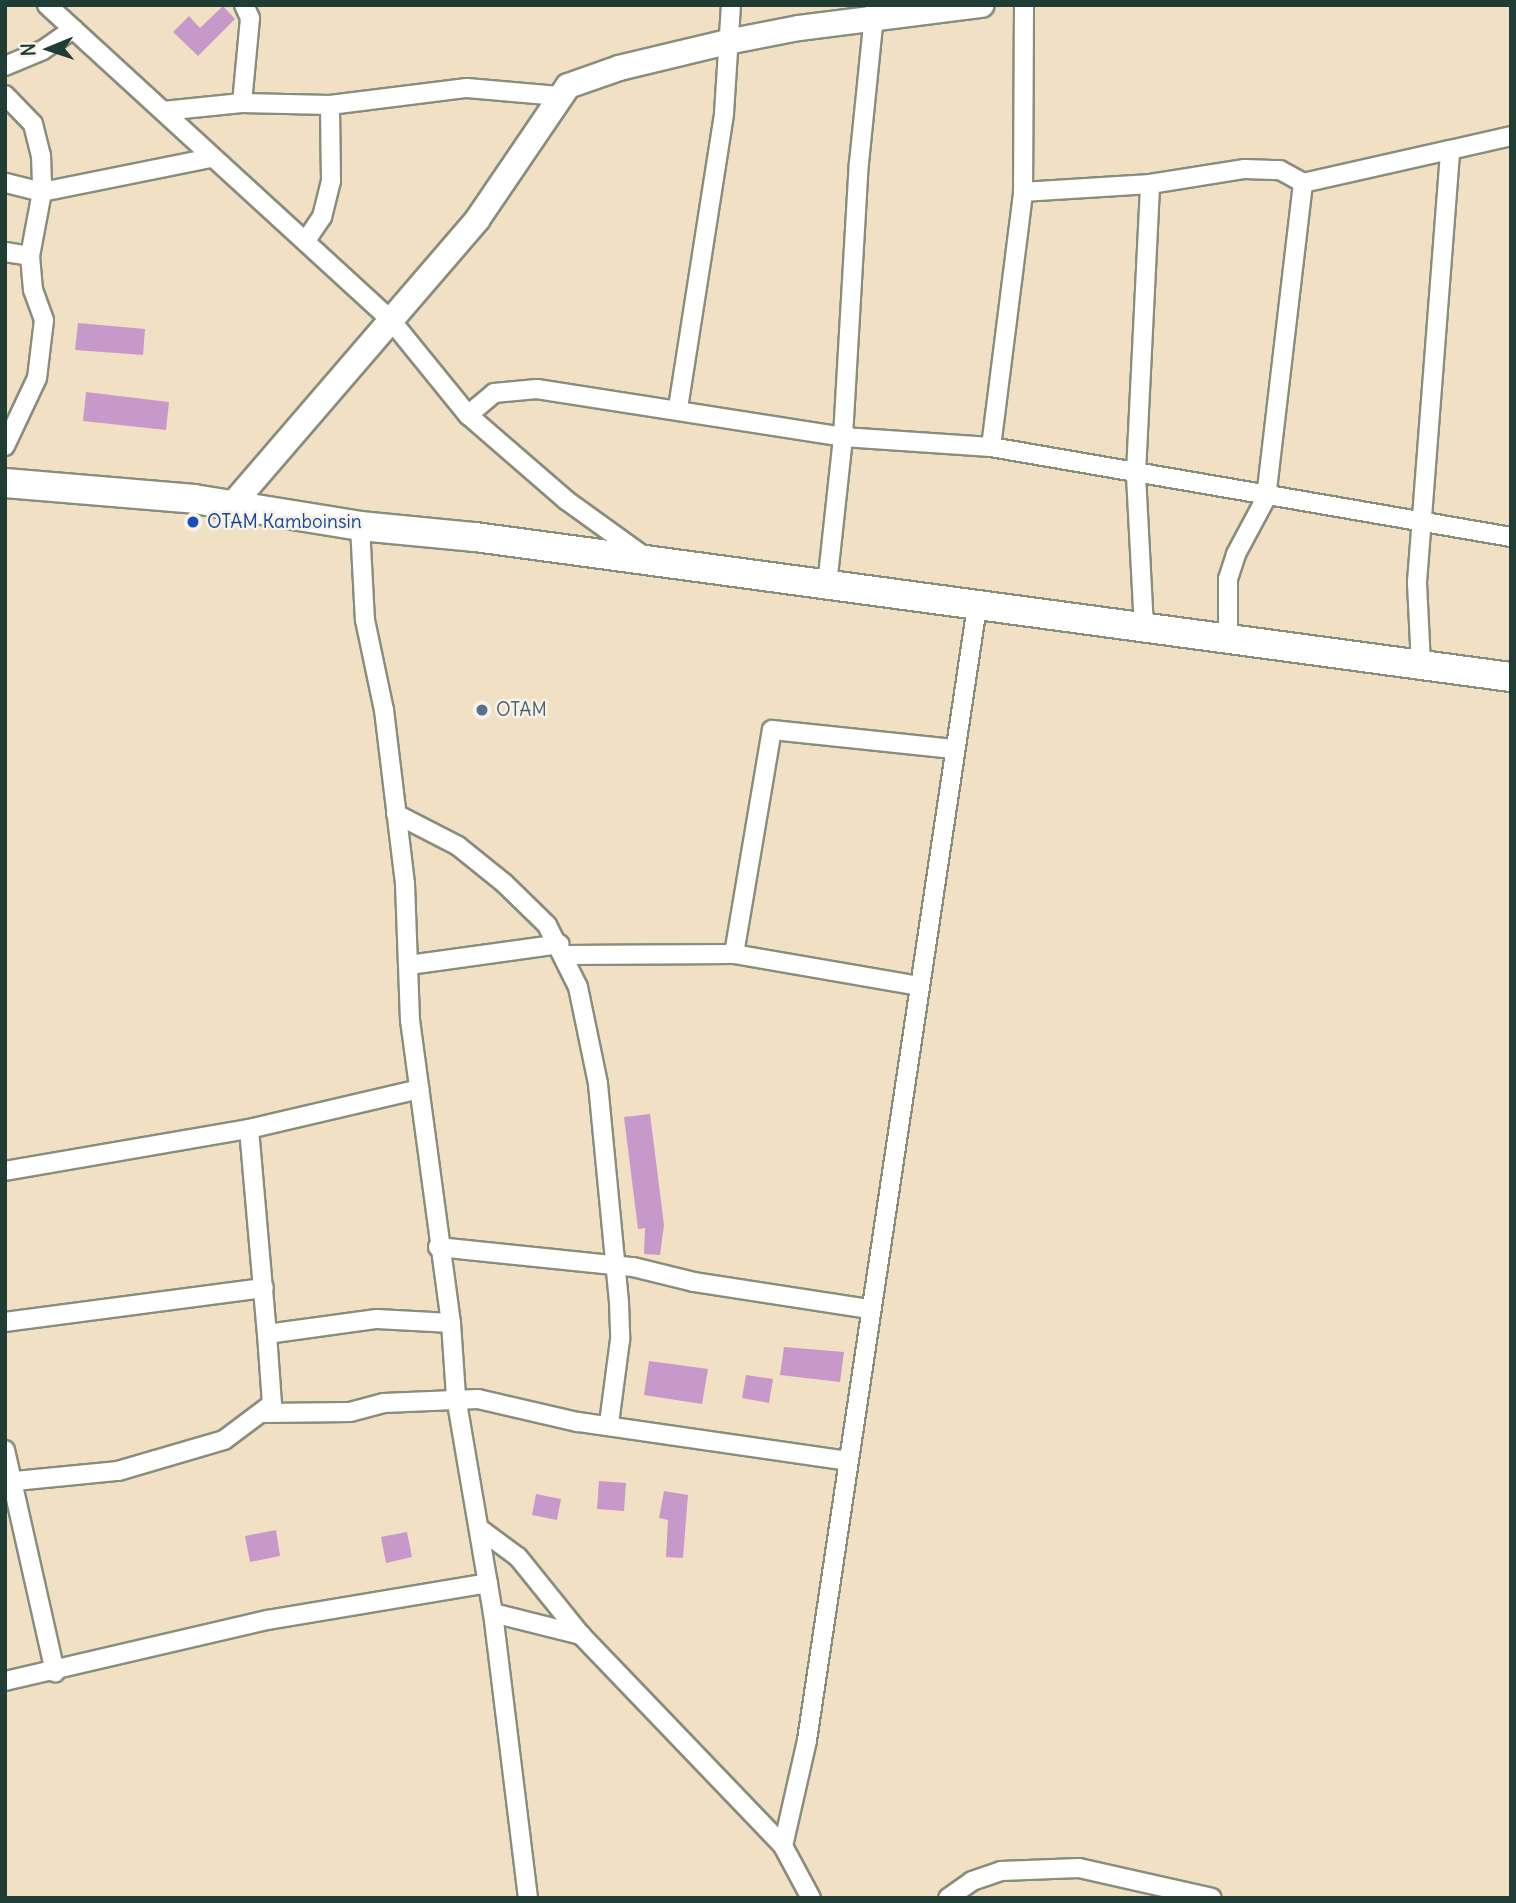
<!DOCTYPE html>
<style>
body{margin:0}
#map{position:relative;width:1516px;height:1903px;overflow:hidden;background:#f2e0c4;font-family:Delius,sans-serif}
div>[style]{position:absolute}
.building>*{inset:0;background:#c799ca}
.roads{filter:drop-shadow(2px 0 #888e7c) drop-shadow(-2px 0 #888e7c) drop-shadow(0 2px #888e7c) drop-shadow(0 -2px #888e7c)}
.street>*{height:18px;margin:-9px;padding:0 9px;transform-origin:9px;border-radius:9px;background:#fff}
.secondary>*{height:24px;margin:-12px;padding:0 12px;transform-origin:12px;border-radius:12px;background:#fff}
.primary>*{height:28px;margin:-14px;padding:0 14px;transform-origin:14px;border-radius:14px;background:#fff}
.dots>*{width:19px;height:19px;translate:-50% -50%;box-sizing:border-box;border:4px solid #f7f3e8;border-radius:50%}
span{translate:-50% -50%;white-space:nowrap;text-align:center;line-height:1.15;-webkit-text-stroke:5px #f7f3e8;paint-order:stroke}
.transit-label{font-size:19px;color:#164399}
.left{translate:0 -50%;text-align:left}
.service-label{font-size:19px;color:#4e5e75}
.frame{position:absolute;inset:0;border:7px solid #1f3d34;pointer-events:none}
.north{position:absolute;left:14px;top:14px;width:70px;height:70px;-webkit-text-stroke:5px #f7f3e8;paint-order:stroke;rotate:268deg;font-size:19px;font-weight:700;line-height:28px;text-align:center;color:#1f3d34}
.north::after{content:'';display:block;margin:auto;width:24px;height:32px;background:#1f3d34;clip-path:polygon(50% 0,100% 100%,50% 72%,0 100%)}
</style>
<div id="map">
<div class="building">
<div style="clip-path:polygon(223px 6px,235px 19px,198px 56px,173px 32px,189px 16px,200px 28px)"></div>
<div style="clip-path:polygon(78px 323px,145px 329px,143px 355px,75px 350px)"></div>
<div style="clip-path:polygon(86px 392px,169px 402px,166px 430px,83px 421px)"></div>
<div style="clip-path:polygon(650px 1114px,664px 1225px,660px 1255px,644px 1254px,645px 1228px,638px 1229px,624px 1117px)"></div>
<div style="clip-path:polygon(784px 1347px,844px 1352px,840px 1382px,780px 1375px)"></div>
<div style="clip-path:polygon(649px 1361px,708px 1369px,702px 1404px,644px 1395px)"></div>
<div style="clip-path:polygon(746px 1375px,773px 1379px,769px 1403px,742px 1398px)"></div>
<div style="clip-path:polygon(599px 1481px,626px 1483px,624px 1511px,597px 1509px)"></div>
<div style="clip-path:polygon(664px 1491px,688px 1495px,683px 1558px,666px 1557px,668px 1520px,659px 1518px)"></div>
<div style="clip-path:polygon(536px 1494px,561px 1499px,557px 1520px,532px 1515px)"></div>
<div style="clip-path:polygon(276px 1530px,280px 1556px,250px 1562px,245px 1536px)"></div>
<div style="clip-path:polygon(407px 1532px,412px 1557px,386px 1563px,381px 1537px)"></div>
</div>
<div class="roads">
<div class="street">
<div style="left:47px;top:5px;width:465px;rotate:42.5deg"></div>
<div style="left:390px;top:319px;width:124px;rotate:50.9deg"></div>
<div style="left:468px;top:415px;width:130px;rotate:40.9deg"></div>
<div style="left:566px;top:500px;width:97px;rotate:35.8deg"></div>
<div style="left:1024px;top:5px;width:187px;rotate:90.3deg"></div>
<div style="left:1023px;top:192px;width:127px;rotate:-3.6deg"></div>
<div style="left:5px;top:66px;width:41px;rotate:-22.8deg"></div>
<div style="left:43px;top:50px;width:37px;rotate:-35deg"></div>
<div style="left:5px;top:95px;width:40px;rotate:46deg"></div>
<div style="left:33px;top:124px;width:32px;rotate:76deg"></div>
<div style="left:41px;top:155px;width:37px;rotate:88deg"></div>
<div style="left:42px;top:192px;width:38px;rotate:-166deg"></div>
<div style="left:242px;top:103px;width:85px;rotate:-84.6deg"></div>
<div style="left:250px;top:18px;width:14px;rotate:-115deg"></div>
<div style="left:163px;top:111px;width:79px;rotate:-5.8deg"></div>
<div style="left:242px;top:103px;width:88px;rotate:1.3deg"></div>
<div style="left:330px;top:105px;width:138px;rotate:-7.1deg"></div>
<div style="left:467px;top:88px;width:92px;rotate:5deg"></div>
<div style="left:307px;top:239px;width:27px;rotate:-56deg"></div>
<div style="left:322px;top:217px;width:37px;rotate:-76deg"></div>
<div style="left:331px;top:181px;width:76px;rotate:-90.8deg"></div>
<div style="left:5px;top:252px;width:25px;rotate:9deg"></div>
<div style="left:678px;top:408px;width:299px;rotate:-81.1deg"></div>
<div style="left:724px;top:113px;width:108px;rotate:-86.3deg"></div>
<div style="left:468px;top:415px;width:34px;rotate:-40deg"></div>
<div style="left:494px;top:393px;width:43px;rotate:-5.3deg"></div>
<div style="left:537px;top:389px;width:310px;rotate:8.9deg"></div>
<div style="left:843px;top:437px;width:148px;rotate:3.9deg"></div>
<div style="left:991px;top:447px;width:528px;rotate:9.82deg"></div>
<div style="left:5px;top:446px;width:75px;rotate:-64.8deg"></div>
<div style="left:37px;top:378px;width:58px;rotate:-83.1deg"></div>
<div style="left:44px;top:320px;width:32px;rotate:-110deg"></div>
<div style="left:33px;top:290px;width:34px;rotate:-95deg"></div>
<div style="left:30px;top:256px;width:65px;rotate:-79.4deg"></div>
<div style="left:42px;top:192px;width:172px;rotate:-11.4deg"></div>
<div style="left:991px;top:447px;width:257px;rotate:-82.8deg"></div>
<div style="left:360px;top:526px;width:94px;rotate:87deg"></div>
<div style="left:365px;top:620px;width:92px;rotate:78.1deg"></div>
<div style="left:384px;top:710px;width:175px;rotate:83.1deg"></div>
<div style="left:405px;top:884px;width:136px;rotate:87.9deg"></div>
<div style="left:410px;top:1020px;width:306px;rotate:82.3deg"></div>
<div style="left:451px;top:1323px;width:74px;rotate:86.1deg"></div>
<div style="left:456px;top:1397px;width:219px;rotate:80.3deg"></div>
<div style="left:493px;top:1613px;width:287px;rotate:83deg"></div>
<div style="left:827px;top:585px;width:149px;rotate:-83.8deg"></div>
<div style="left:843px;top:437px;width:274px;rotate:-86.7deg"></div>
<div style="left:859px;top:163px;width:159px;rotate:-84.2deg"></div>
<div style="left:1144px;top:628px;width:155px;rotate:-93deg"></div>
<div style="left:1136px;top:473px;width:289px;rotate:-87.2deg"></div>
<div style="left:1150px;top:184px;width:96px;rotate:-9deg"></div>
<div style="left:1245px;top:169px;width:35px;rotate:2deg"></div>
<div style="left:1280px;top:170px;width:26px;rotate:29deg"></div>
<div style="left:1303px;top:183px;width:151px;rotate:-12.7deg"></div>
<div style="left:1228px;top:639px;width:60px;rotate:-90deg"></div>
<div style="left:1228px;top:579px;width:26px;rotate:-72deg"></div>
<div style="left:1236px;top:554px;width:64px;rotate:-61.8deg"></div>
<div style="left:1266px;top:498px;width:317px;rotate:-83.3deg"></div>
<div style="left:1421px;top:665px;width:83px;rotate:-92.8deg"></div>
<div style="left:1417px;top:582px;width:433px;rotate:-85.6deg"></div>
<div style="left:1450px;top:150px;width:63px;rotate:-12.9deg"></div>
<div style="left:396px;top:814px;width:70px;rotate:27.3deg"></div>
<div style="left:458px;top:846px;width:59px;rotate:38.8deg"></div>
<div style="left:504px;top:883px;width:60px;rotate:44.3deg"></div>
<div style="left:547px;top:925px;width:69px;rotate:63.4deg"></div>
<div style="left:578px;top:987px;width:99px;rotate:78.3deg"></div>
<div style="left:598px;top:1084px;width:219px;rotate:84.5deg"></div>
<div style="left:619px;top:1302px;width:38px;rotate:88deg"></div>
<div style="left:620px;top:1340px;width:85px;rotate:97.5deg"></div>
<div style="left:734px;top:954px;width:227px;rotate:-80.4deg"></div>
<div style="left:772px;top:730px;width:183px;rotate:6deg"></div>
<div style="left:564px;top:955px;width:170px;rotate:-0.3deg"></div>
<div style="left:734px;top:954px;width:188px;rotate:9.8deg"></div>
<div style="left:409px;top:965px;width:152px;rotate:-7.9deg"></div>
<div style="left:249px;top:1129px;width:175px;rotate:-13.2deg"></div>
<div style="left:5px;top:1171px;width:248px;rotate:-9.8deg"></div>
<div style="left:249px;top:1129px;width:206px;rotate:85deg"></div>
<div style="left:438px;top:1247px;width:196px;rotate:5.9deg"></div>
<div style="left:633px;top:1267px;width:63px;rotate:13.8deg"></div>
<div style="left:694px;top:1282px;width:177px;rotate:8.8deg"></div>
<div style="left:5px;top:1322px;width:261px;rotate:-7.5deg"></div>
<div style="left:265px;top:1413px;width:85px;rotate:-0.7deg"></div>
<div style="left:350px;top:1412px;width:35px;rotate:-15deg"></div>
<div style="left:384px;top:1403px;width:94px;rotate:-2.4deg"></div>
<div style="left:478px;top:1399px;width:103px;rotate:13deg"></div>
<div style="left:578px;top:1422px;width:272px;rotate:8.2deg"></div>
<div style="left:5px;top:1450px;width:228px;rotate:77.3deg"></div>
<div style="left:5px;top:1482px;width:114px;rotate:-5.6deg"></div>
<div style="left:118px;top:1471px;width:110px;rotate:-16.3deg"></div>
<div style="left:224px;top:1440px;width:60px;rotate:-36.9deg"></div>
<div style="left:272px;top:1404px;width:70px;rotate:-94.1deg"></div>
<div style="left:267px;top:1334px;width:111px;rotate:-7.8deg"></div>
<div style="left:377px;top:1319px;width:74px;rotate:3.1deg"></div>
<div style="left:480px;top:1529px;width:47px;rotate:36.4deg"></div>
<div style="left:518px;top:1557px;width:100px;rotate:51.1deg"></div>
<div style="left:581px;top:1635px;width:292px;rotate:46.2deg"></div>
<div style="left:783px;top:1846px;width:59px;rotate:61.7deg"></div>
<div style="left:493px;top:1613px;width:91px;rotate:14deg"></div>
<div style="left:5px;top:1681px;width:270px;rotate:-13.1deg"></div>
<div style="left:268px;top:1620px;width:223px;rotate:-9.5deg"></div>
<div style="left:783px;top:1846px;width:109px;rotate:-77.2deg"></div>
<div style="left:807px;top:1740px;width:1147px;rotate:-81.47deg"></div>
<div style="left:948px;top:1898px;width:29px;rotate:-35deg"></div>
<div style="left:972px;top:1881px;width:31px;rotate:-19deg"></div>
<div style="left:1001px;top:1871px;width:78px;rotate:-2.2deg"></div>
<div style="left:1079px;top:1868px;width:136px;rotate:12.7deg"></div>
</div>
<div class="secondary">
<div style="left:232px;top:505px;width:376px;rotate:-49.3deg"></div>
<div style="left:477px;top:220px;width:162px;rotate:-55.8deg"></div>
<div style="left:568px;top:86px;width:54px;rotate:-19.4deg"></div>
<div style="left:619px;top:68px;width:111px;rotate:-13.5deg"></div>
<div style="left:727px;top:42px;width:73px;rotate:-11deg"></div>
<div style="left:799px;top:28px;width:184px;rotate:-7.2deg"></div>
</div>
<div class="primary">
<div style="left:5px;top:483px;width:190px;rotate:4.8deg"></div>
<div style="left:194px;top:499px;width:168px;rotate:9.2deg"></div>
<div style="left:360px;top:526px;width:116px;rotate:5.5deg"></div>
<div style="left:475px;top:537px;width:1045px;rotate:7.7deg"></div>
</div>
</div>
<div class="dots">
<div style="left:193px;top:522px;background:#1a4fb4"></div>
<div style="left:482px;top:710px;background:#5c6f8a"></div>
</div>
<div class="transit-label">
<span class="left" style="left:207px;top:522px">OTAM Kamboinsin</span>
</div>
<div class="service-label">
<span class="left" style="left:496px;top:710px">OTAM</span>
</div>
<div class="frame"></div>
<div class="north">N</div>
</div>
